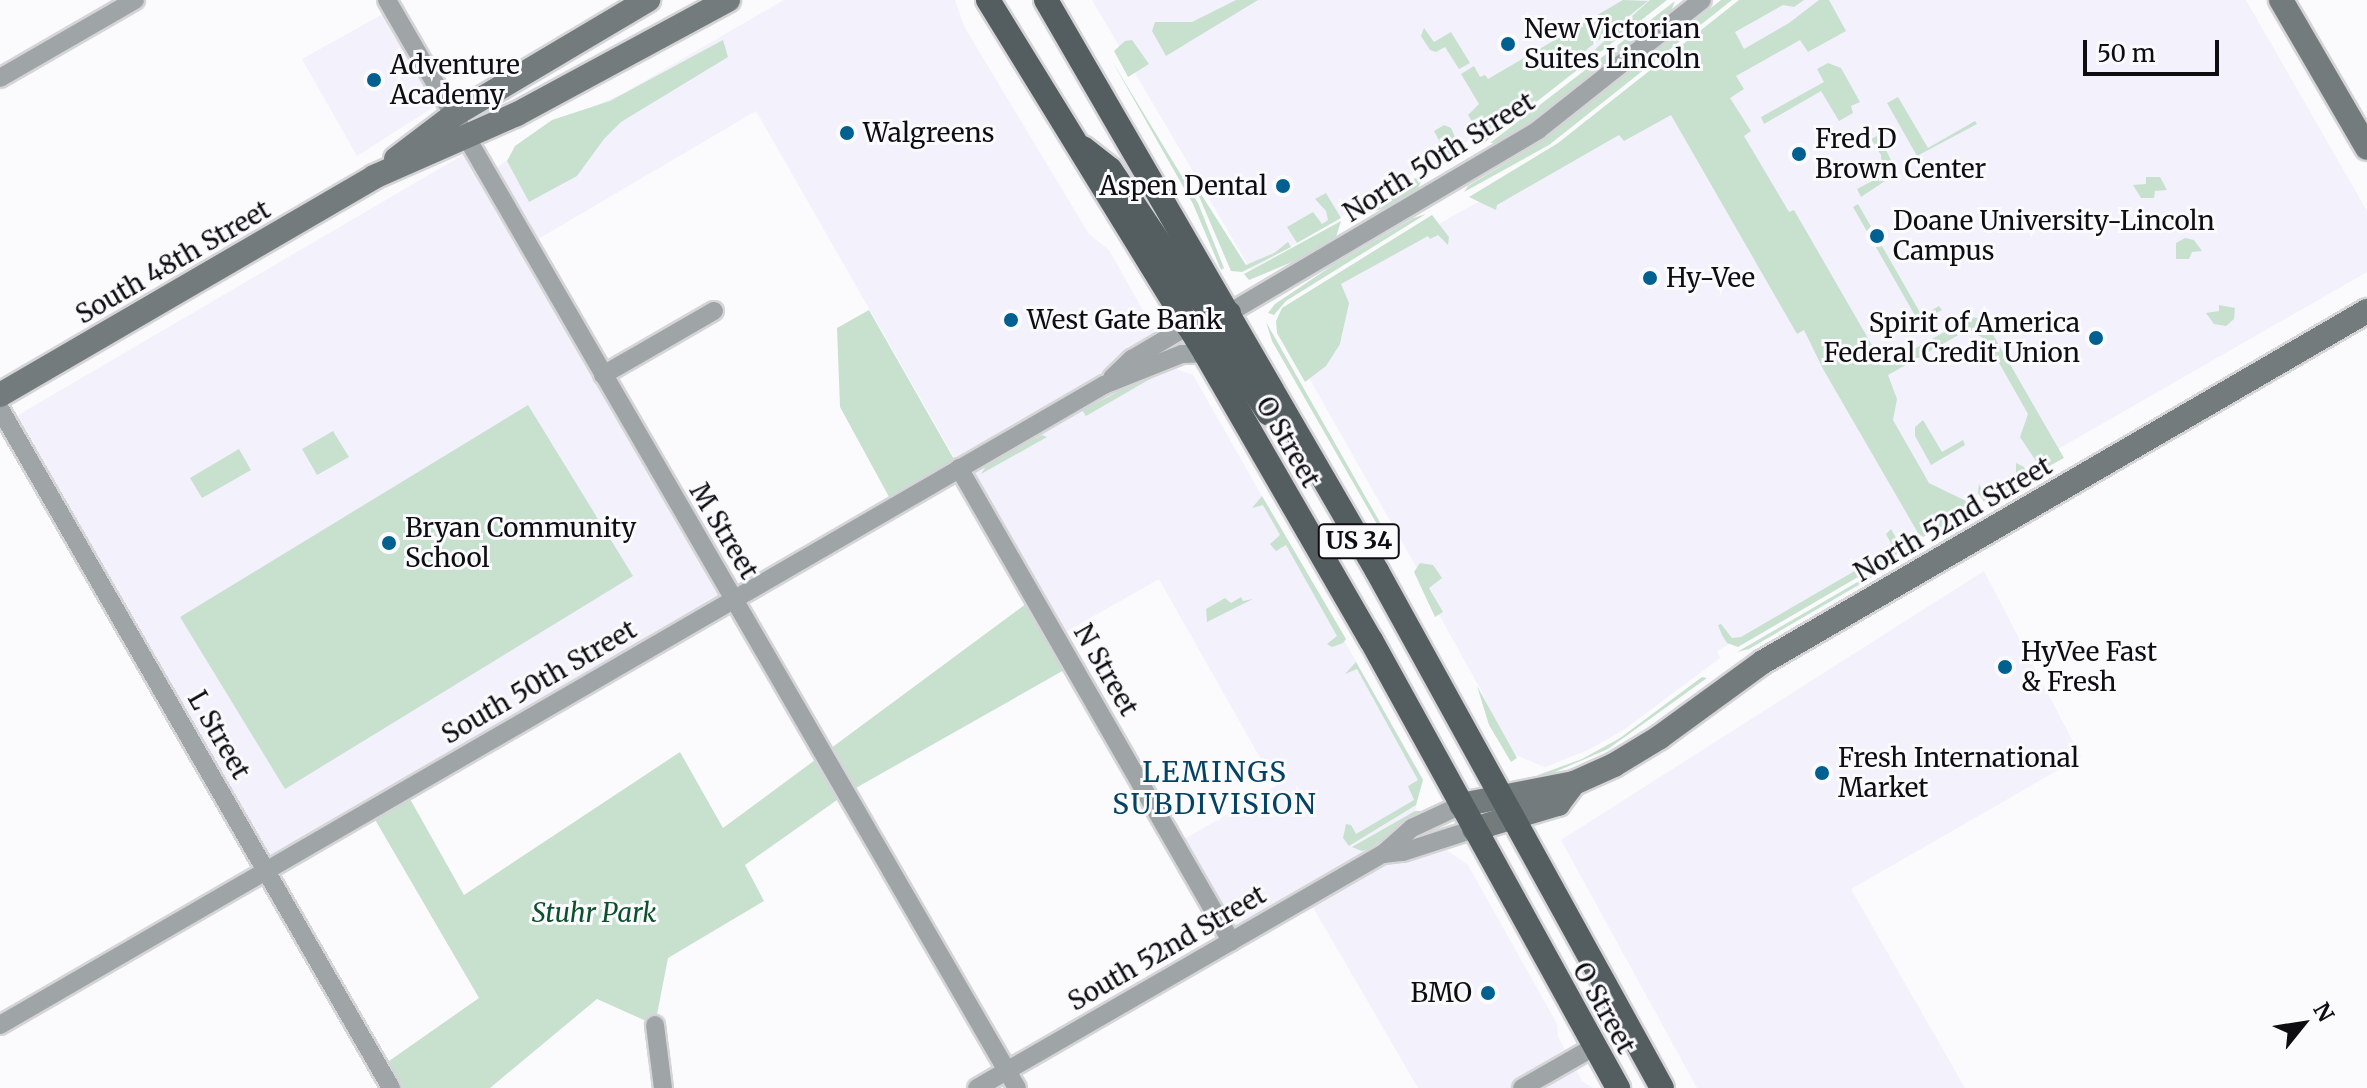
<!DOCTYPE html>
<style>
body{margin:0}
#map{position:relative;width:2367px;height:1088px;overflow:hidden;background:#fbfbfe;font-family:Merriweather,serif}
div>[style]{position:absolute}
.built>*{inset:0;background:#f2f1fc}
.green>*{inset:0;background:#c8e1cf}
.roads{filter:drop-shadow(2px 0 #d5d5d8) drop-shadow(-2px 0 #d5d5d8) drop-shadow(0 2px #d5d5d8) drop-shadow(0 -2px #d5d5d8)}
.street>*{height:18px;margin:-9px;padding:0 9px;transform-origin:9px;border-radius:9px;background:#9fa5a6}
.secondary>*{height:24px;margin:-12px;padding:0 12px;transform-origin:12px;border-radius:12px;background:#737b7d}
.primary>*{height:24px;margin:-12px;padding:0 12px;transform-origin:12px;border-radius:12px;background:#545e60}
.dots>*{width:22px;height:22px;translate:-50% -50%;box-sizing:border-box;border:4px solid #fbfbfe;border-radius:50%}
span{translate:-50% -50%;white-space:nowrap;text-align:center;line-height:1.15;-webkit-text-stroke:6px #fbfbfe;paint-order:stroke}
.shield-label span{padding:2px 6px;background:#fbfbfe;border:2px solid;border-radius:6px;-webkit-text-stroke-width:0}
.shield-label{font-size:24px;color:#0e0e12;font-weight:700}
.poi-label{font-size:26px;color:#0e0e12}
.left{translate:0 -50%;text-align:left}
.right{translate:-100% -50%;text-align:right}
.street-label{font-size:26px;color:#0e0e12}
.park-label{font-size:26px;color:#0d502c;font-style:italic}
.neighbourhood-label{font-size:28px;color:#044363;letter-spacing:2px}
.north{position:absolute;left:2263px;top:984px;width:80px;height:80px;-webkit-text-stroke:6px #fbfbfe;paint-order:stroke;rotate:60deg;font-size:22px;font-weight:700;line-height:32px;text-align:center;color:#0e0e12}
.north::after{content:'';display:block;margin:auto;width:28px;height:36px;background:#0e0e12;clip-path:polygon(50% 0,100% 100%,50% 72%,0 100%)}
.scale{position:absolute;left:2083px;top:40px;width:136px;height:36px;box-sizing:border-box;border:4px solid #0e0e12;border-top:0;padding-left:10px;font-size:24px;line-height:28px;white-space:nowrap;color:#0e0e12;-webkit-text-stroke:6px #fbfbfe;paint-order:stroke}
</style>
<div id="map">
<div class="built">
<div style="clip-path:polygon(784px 0,955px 0,965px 28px,1089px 234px,1109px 250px,1161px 342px,1132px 359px,1160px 363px,1193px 375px,1422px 777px,1412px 828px,1396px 839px,1433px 840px,1468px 865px,1557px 1024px,1558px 1037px,1582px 1081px,1593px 1088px,1418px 1088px,1307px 897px,1231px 941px,1176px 844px,1276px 786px,1159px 579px,1057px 637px,756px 111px,528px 245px,734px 599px,267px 871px,8px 421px,473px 149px,488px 174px,564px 119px,622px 94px)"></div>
<div style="clip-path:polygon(1092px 0,1662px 0,1509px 117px,1251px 270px)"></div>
<div style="clip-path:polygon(1764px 0,2246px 0,2367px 211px,2367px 272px,1948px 512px,1952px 519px,1717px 651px,1720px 658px,1625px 729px,1590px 749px,1545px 767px,1508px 752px,1482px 692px,1428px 595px,1422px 577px,1309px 378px,1340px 344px,1343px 333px,1344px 323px,1333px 284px,1543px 165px)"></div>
<div style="clip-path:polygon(392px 9px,445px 100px,357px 156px,302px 59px)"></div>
<div style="clip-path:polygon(1984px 571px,2081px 757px,1851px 889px,1965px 1088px,1697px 1088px,1561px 840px)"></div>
</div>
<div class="green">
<div style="clip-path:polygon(1236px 0,1258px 0,1166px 56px,1152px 31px,1155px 22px,1192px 22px)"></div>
<div style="clip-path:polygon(1623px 0,1648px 1px,1576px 58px,1579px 64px,1650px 0,1667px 0,1485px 142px,1468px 115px,1479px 104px,1461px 74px,1474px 66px,1480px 77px,1485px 75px,1488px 79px)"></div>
<div style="clip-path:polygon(1721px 0,1732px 0,1549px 145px,1464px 192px,1468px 186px,1542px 141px)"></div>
<div style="clip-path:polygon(1739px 0,1804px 0,1794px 7px,1783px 5px,1735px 32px,1744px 49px,1789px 23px,1819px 0,1829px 0,1846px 31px,1808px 52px,1800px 40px,1736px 76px,1744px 89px,1730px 98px,1751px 131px,1744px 136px,1789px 212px,1794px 210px,1884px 366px,1971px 317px,1984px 319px,2064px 458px,2042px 470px,2020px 437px,2028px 414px,1986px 340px,1969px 329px,1888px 375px,1897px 399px,1893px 420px,1929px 483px,1966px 501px,1972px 511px,1923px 537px,1918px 533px,1823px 369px,1804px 330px,1797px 334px,1671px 115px,1624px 141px,1619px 135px,1497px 205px,1496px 210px,1469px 197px,1558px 143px)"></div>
<div style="clip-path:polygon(1675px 1px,1671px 11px,1531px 122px,1498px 143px,1490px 143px)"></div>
<div style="clip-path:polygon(1424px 28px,1434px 42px,1451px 32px,1470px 63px,1459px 69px,1445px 47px,1436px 52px,1430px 50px,1421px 36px)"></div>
<div style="clip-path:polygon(723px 40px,728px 57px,621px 122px,604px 139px,577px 176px,529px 202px,507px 161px,515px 146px,552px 120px,610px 101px)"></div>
<div style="clip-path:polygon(1132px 40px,1149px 64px,1128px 77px,1114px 51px,1125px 41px)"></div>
<div style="clip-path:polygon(1112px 61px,1198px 203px,1224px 268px,1221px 270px,1193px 204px)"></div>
<div style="clip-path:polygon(1828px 63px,1841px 68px,1860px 102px,1851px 106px,1853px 113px,1839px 121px,1821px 91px,1764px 124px,1761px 117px,1824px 82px,1817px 69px)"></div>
<div style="clip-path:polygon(1898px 97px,1928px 148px,1975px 121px,1977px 124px,1917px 156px,1887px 103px)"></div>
<div style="clip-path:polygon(1444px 125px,1451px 128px,1463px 156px,1443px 159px,1446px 154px,1434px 131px)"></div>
<div style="clip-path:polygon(1879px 135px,1897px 173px,1861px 197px,1857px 189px,1876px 179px,1882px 168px,1881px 155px,1871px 139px)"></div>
<div style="clip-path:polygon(1426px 172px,1417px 190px,1385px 208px,1370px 213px,1363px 209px)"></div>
<div style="clip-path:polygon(2146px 177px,2160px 177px,2167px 190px,2155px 191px,2154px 198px,2141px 198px,2133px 185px,2146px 184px)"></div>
<div style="clip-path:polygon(1199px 191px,1246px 265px,1274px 253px,1288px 242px,1291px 247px,1242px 272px,1231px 271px,1198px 194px)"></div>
<div style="clip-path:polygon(1326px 193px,1341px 218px,1297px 243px,1287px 227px,1313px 212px,1322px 224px,1328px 220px,1326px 211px,1315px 199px)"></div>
<div style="clip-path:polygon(1858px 204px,1922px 316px,1939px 306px,1942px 310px,1906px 328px,1917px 319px,1853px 207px)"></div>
<div style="clip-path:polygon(1426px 214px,1286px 301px,1274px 315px,1268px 313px,1275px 304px,1333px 265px,1413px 218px)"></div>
<div style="clip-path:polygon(1432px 215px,1449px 237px,1448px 245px,1438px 235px,1430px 239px,1428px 236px,1341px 284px,1349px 303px,1340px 344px,1326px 366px,1305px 382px,1277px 333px,1276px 321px,1282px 308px)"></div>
<div style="clip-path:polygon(1341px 221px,1336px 237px,1297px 260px,1249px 280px,1244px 274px)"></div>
<div style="clip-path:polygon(2185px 238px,2194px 240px,2202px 251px,2192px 252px,2189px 259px,2176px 259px,2176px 243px)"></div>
<div style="clip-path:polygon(2219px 305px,2235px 308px,2234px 319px,2226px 326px,2214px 324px,2206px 313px,2219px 311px)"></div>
<div style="clip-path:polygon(869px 310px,959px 468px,894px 506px,840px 407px,837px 328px)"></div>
<div style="clip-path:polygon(1266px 322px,1390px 540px,1382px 533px,1272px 341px)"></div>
<div style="clip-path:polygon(1153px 374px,1157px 375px,1086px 416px,1082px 410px)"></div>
<div style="clip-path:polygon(528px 405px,633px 576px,285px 789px,180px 617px)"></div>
<div style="clip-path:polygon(1923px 420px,1942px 452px,1963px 440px,1965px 445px,1931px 465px,1915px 436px,1915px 427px)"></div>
<div style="clip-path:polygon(333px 431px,349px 457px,317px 475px,302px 449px)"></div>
<div style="clip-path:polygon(1042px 435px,1047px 437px,981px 474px,988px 463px)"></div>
<div style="clip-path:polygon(239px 449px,251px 470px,202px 498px,190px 478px)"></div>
<div style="clip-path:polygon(2016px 463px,2024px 467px,2029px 478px,1984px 502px,1978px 493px,1979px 484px,1984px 494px,2016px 476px)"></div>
<div style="clip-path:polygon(1262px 496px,1346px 639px,1343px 643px,1332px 647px,1327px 644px,1337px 636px,1286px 545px,1276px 551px,1270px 544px,1280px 535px,1263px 505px,1252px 508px)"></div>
<div style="clip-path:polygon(1891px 529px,1900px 545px,1900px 552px,1894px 556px,1738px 647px,1727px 643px,1722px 635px,1718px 625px,1721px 624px,1732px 638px,1741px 637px,1884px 554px,1883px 550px,1892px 545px,1886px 534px)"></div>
<div style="clip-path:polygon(1897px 559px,1893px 565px,1749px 649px,1737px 652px)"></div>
<div style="clip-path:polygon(1420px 563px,1433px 565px,1442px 578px,1429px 588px,1443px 612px,1435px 617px,1414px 572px)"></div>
<div style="clip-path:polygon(1241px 597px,1243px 601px,1253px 599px,1207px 622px,1206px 609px,1225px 598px,1231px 603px)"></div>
<div style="clip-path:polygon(1034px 598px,1073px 665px,847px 793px,745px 865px,764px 901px,668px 958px,655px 1025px,597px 999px,490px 1088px,391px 1088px,379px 1068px,479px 998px,370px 811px,405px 790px,464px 895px,680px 752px,723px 828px)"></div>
<div style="clip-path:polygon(1356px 662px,1423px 780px,1416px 805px,1349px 846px,1343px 838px,1346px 824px,1351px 825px,1356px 834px,1414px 800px,1408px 786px,1418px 780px,1357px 669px,1345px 674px)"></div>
<div style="clip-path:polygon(1702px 677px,1707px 678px,1608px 749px,1539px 779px,1538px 775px,1582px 759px,1620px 738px)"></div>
<div style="clip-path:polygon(1477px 686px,1517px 758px,1511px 762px,1489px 725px)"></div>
<div style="clip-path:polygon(1415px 811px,1421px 811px,1369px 849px,1362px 851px,1352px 847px)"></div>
</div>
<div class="roads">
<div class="street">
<div style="left:387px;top:0;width:1257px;rotate:59.93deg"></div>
<div style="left:0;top:78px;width:156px;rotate:-30deg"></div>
<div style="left:1229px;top:313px;width:359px;rotate:-30.6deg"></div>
<div style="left:1538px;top:130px;width:209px;rotate:-38.4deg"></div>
<div style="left:603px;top:375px;width:128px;rotate:-30deg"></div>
<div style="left:1112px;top:378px;width:28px;rotate:-44deg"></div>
<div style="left:1132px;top:359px;width:65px;rotate:-30.5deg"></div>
<div style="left:0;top:409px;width:784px;rotate:60.06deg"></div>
<div style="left:959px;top:468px;width:546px;rotate:60.1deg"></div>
<div style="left:1383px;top:854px;width:20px;rotate:-6deg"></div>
<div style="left:1403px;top:852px;width:75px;rotate:-17.9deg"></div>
<div style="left:0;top:1025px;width:1276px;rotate:-30.1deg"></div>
<div style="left:1104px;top:385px;width:84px;rotate:-21.7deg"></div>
<div style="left:1182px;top:354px;width:23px;rotate:-2deg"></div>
<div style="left:655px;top:1025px;width:64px;rotate:82.8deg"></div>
<div style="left:977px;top:1088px;width:469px;rotate:-30deg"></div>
<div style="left:1383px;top:854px;width:39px;rotate:-42deg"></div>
<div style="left:1412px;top:828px;width:54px;rotate:-25.1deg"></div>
<div style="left:1522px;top:1088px;width:83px;rotate:-29.7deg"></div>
</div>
<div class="secondary">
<div style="left:2281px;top:0;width:171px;rotate:59.8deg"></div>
<div style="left:396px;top:159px;width:73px;rotate:-37.2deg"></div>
<div style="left:454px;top:115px;width:226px;rotate:-30.7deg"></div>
<div style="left:0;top:395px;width:433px;rotate:-30.2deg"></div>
<div style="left:374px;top:177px;width:156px;rotate:-23.8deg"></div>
<div style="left:517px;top:114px;width:240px;rotate:-28.4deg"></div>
<div style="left:1461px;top:805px;width:115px;rotate:-11deg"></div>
<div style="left:1574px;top:783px;width:44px;rotate:-24.2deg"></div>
<div style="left:1614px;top:765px;width:54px;rotate:-31.3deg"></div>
<div style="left:1660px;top:737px;width:127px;rotate:-36.1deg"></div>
<div style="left:1763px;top:662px;width:699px;rotate:-30.16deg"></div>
<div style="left:1474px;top:829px;width:88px;rotate:-16.6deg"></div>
<div style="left:1558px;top:804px;width:26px;rotate:-53deg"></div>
</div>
<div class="primary">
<div style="left:988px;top:0;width:414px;rotate:58.4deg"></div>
<div style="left:1205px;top:353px;width:332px;rotate:60deg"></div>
<div style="left:1371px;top:640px;width:512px;rotate:61.13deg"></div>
<div style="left:1046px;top:0;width:660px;rotate:59.9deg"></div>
<div style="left:1377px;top:571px;width:590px;rotate:61.13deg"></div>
<div style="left:1083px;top:148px;width:34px;rotate:38deg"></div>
<div style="left:1110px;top:169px;width:154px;rotate:56.1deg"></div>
<div style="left:1196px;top:297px;width:24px;rotate:38deg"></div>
<div style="left:1215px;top:312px;width:14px;rotate:4deg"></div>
<div style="left:1188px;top:326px;width:32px;rotate:20deg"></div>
<div style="left:1218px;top:337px;width:92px;rotate:56.5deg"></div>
</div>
</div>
<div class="dots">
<div style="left:1508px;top:44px;background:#006191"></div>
<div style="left:374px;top:80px;background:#006191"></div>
<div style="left:847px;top:133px;background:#006191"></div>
<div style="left:1799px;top:154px;background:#006191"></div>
<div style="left:1283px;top:186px;background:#006191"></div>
<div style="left:1877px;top:236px;background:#006191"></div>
<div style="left:1650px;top:278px;background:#006191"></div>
<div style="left:1011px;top:320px;background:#006191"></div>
<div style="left:2096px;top:338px;background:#006191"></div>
<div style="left:389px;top:543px;background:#006191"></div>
<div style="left:2005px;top:667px;background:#006191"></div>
<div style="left:1822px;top:773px;background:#006191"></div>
<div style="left:1488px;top:993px;background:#006191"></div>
</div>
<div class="shield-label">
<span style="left:1359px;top:541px">US 34</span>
</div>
<div class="poi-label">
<span class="left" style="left:1524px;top:44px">New Victorian<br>Suites Lincoln</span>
<span class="left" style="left:390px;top:80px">Adventure<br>Academy</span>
<span class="left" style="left:863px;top:133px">Walgreens</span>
<span class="left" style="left:1815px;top:154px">Fred D<br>Brown Center</span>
<span class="right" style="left:1267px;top:186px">Aspen Dental</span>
<span class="left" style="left:1893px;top:236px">Doane University-Lincoln<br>Campus</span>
<span class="left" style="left:1666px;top:278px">Hy-Vee</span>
<span class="left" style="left:1027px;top:320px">West Gate Bank</span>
<span class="right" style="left:2080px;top:338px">Spirit of America<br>Federal Credit Union</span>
<span class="left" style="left:405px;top:543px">Bryan Community<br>School</span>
<span class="left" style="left:2021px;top:667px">HyVee Fast<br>&amp; Fresh</span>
<span class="left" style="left:1838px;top:773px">Fresh International<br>Market</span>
<span class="right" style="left:1472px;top:993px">BMO</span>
</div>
<div class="street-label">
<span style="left:1439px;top:157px;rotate:-32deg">North 50th Street</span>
<span style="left:173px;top:262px;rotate:-30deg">South 48th Street</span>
<span style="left:1288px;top:442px;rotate:60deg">O Street</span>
<span style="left:1953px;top:519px;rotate:-30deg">North 52nd Street</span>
<span style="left:724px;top:531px;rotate:59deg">M Street</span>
<span style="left:1106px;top:670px;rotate:60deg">N Street</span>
<span style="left:539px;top:682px;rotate:-30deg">South 50th Street</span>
<span style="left:219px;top:735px;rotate:60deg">L Street</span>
<span style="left:1167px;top:948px;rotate:-30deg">South 52nd Street</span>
<span style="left:1604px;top:1008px;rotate:61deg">O Street</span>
</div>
<div class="park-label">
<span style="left:594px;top:913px">Stuhr Park</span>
</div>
<div class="neighbourhood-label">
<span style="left:1215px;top:788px">LEMINGS<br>SUBDIVISION</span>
</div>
<div class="north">N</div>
<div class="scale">50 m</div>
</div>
